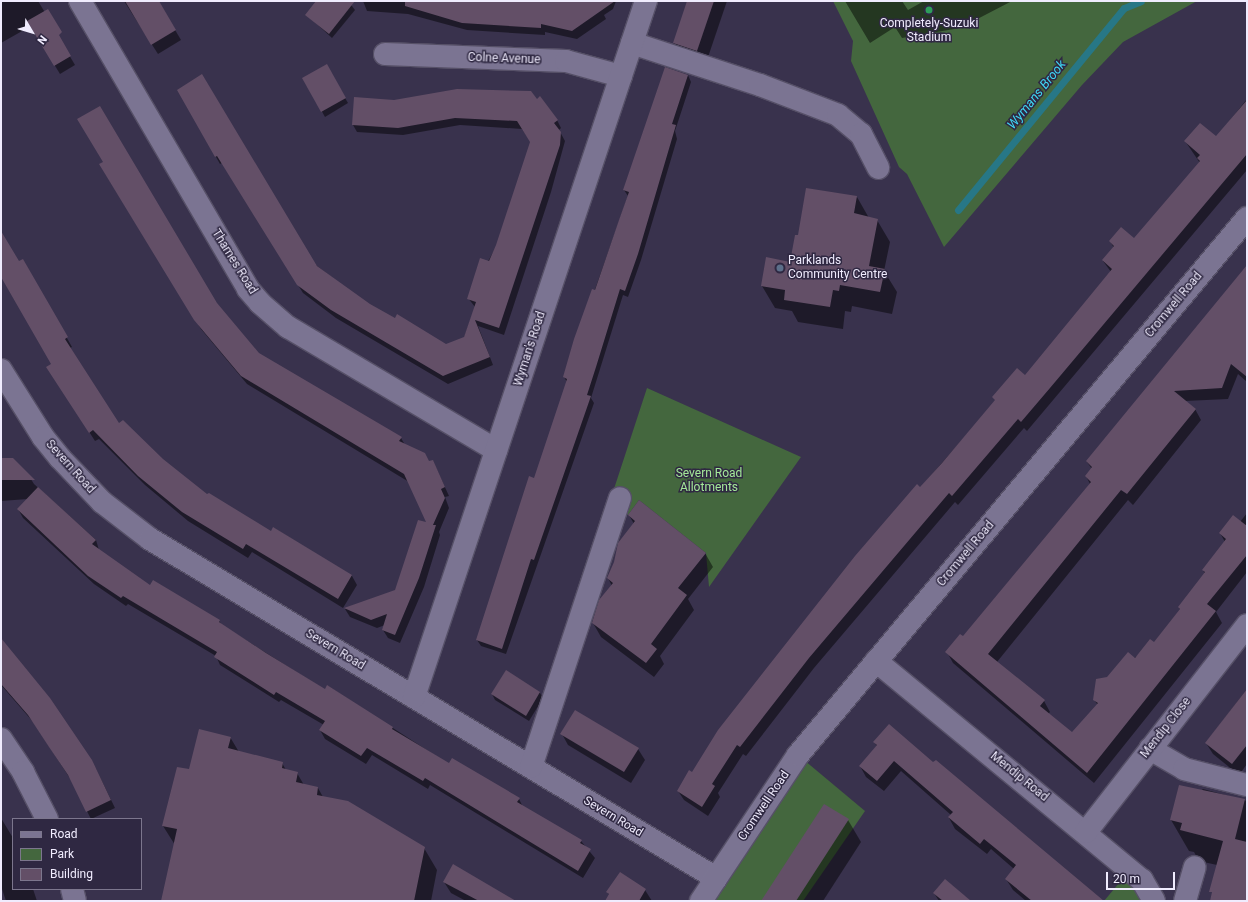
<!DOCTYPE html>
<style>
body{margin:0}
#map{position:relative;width:1248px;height:902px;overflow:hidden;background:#39324d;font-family:Roboto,sans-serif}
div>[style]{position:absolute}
.green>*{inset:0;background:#44673e}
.shadow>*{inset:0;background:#0007}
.stream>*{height:7px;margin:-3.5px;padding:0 3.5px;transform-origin:3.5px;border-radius:3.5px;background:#277786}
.building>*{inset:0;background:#634f67}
.roads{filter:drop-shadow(1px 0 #565067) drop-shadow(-1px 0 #565067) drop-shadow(0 1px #565067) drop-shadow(0 -1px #565067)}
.minor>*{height:22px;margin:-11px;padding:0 11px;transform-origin:11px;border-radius:11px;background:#7b7492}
.dots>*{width:11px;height:11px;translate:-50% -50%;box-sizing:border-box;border:2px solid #2f2842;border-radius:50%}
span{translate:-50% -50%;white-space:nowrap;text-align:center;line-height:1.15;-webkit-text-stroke:3px #2f2842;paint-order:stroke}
.poi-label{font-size:12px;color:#f0ecfe}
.left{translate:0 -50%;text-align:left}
.street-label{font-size:12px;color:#f0ecfe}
.park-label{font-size:12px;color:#a4e998}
.water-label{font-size:13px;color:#3fd7f3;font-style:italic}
.frame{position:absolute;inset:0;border:2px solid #f0ecfe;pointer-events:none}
.legend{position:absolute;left:12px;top:818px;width:130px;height:72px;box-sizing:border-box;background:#2f2842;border:1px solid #7c768d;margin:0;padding:5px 7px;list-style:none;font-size:12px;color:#f0ecfe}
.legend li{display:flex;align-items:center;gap:8px;height:20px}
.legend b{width:20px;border:1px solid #7c768d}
.north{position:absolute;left:12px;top:12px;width:40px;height:40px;-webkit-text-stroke:3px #2f2842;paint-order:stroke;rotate:128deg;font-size:11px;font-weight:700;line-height:16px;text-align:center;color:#f0ecfe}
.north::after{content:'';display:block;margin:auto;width:14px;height:18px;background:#f0ecfe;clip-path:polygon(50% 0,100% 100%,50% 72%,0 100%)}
.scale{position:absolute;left:1106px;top:872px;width:69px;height:18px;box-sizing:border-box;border:2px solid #f0ecfe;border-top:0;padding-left:5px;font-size:12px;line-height:14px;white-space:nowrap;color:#f0ecfe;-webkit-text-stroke:3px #2f2842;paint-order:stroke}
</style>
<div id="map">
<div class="green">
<div style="clip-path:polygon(833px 1px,1197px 1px,1123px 42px,1082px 85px,944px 247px,907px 174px,899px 167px,851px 61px,853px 41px)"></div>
<div style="clip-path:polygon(647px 388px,801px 457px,709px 587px,706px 553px,639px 500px,628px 515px,610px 501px)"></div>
<div style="clip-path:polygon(798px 755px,865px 811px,803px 901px,701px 901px)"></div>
<div style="clip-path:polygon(1130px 870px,1154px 901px,1104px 901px)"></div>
</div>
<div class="shadow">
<div style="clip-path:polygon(1px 1px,38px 1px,52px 24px,31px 26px,1px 43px)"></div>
<div style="clip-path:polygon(124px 1px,158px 1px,181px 40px,158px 54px)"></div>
<div style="clip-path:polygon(318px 1px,348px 1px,355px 10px,332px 38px,307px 15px)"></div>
<div style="clip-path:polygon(363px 1px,616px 1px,613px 9px,604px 15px,606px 19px,577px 39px,545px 32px,545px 35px,467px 30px,408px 14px,367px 11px)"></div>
<div style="clip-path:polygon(688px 1px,727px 1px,705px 66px,683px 59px,674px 43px)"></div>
<div style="clip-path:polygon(845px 1px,902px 1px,908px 10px,924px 1px,1012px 1px,960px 28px,902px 38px,895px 27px,870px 43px)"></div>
<div style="clip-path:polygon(56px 33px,75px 65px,60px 74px,46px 51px)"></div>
<div style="clip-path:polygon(326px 65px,348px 103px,325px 117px,304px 79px)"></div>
<div style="clip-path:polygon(688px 75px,691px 82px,675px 131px,677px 139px,641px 260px,628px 297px,623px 295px,591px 398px,594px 403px,506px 654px,481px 646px,477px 640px,535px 479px,567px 382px,564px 377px,628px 196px,624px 190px)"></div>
<div style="clip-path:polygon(178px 90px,317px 266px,369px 305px,446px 345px,464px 338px,475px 307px,468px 298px,497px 245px,531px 142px,522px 129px,460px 125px,403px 135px,357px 132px,353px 125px,394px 101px,537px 100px,557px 120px,561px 128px,559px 130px,565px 141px,551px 192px,504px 335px,478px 326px,493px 365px,448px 384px,336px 318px,303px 293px,222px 163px,220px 164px)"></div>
<div style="clip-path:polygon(1247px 99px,1247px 170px,1027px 431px,1024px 428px,958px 505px,955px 502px,814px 668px,746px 756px,743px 754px,718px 793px,720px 797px,708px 816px,684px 800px,678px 791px,920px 488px,996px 401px,994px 398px,1025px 377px,1111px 272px,1103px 261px,1114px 248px,1110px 241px,1135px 239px,1200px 163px,1185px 141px,1216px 138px)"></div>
<div style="clip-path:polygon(105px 173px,258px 354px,401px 438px,405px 445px,429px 462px,433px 461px,449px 496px,445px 497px,449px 508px,439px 532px,440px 535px,424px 587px,400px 643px,388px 638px,383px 630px,385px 625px,377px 628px,350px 617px,345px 609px,396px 591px,428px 524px,409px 482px,247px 384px,201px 329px)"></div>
<div style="clip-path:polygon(857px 197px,869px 218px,877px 220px,890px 242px,884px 271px,897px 292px,892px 314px,852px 306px,851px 312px,845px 311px,843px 329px,798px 322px,792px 311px,775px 308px,762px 286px,791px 263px,799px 236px)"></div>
<div style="clip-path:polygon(1px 233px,19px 263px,23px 260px,72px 347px,70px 348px,119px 425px,208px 496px,271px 532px,274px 528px,352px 576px,357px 585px,343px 608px,252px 552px,248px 558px,188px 521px,145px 485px,99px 439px,95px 441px,53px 376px,52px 364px,1px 275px)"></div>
<div style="clip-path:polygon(1247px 267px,1247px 382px,1238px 374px,1228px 399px,1185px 401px,1195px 409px,1201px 420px,1133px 505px,1128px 500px,997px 662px,1044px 701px,1050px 712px,1048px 714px,1072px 734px,1098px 705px,1094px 700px,1108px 678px,1154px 643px,1180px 610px,1179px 607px,1205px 574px,1203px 570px,1225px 542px,1220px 533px,1240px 522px,1247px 513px,1247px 572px,1216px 612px,1222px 623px,1094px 783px,953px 663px,947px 652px,964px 638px,1090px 484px,1086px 476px,1092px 469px,1087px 462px)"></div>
<div style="clip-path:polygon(1px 459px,29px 476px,34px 484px,96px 540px,99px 550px,150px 586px,219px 621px,222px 625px,325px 690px,328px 686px,450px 765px,519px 799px,523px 807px,581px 841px,595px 858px,583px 878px,430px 785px,428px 789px,372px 755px,366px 764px,325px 739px,320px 730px,324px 725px,281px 700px,279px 702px,220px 665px,216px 656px,128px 604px,126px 606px,94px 584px,23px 518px,18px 509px,28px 499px,1px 501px)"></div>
<div style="clip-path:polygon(629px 515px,705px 553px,713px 567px,688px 599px,694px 610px,660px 656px,664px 664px,654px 677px,601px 637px,593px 623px,612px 586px,608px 578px,634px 524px)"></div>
<div style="clip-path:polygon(1px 639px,96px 769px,115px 808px,91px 819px,71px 780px,34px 723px,1px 685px)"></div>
<div style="clip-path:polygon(506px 671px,540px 693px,543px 698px,529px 721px,495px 700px,492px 694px)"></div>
<div style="clip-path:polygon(1247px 689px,1247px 764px,1239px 775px,1213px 754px,1206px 743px)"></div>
<div style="clip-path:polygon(562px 734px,638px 749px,645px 760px,631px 783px,568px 745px)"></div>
<div style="clip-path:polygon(230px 737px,239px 752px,282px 763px,286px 770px,297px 773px,304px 785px,318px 788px,323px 797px,424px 848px,437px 870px,431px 901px,162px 901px,175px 845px,163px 826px,189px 770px)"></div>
<div style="clip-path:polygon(874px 742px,1100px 901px,1026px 901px,1013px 890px,1006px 879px,1014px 869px,991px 849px,987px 854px,955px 829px,949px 818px,951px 815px,901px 771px,884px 791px,866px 777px,860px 766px,877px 746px)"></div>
<div style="clip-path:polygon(1203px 789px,1247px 801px,1247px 901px,1211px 901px,1217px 865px,1199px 861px,1194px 852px,1189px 851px,1171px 820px)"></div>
<div style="clip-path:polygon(1px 818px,13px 838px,13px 889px,33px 889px,37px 901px,6px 901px,1px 886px)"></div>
<div style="clip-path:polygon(848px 820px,861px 842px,823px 901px,762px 901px)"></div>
<div style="clip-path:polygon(620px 873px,645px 890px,652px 901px,613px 901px,608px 893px)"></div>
<div style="clip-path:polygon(444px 882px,511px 901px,466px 901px,451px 893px)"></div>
<div style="clip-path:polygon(934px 893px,970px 901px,939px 901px)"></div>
</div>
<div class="stream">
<div style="left:958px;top:210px;width:261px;rotate:-50.6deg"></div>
<div style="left:1124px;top:8px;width:18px;rotate:-22deg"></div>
</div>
<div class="building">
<div style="clip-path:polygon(125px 1px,159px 1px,176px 30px,151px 45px)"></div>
<div style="clip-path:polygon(316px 1px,355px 1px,329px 34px,305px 15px)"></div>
<div style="clip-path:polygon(405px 1px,615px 1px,572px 31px,541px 24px,541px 28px,462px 23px,405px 6px)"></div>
<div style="clip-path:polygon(687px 1px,714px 1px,697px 51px,673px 43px)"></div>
<div style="clip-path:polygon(48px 9px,62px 32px,59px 35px,71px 56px,54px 66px,27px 21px)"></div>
<div style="clip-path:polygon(327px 64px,346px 98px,321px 112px,302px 78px)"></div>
<div style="clip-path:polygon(665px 67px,688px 75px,672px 124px,676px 125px,638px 254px,625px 291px,620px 289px,596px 367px,587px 395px,591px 396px,534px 560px,531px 559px,502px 649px,476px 640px,529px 476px,534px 478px,567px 379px,563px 377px,574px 339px,592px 289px,595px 290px,619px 220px,629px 192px,623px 190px)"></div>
<div style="clip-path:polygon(202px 74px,317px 266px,370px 304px,395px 318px,397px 314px,446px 344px,464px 337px,476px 302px,467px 299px,480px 258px,489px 261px,496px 245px,530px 142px,517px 121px,455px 118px,398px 128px,352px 125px,354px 97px,394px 100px,457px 89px,531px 91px,537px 99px,540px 96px,558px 120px,554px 123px,561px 132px,560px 145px,499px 328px,475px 320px,490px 357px,443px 376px,331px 310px,297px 285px,217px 156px,215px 157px,177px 90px)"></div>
<div style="clip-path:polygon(1247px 100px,1247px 154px,1050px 388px,1021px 422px,1018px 419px,952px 496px,949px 493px,809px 658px,740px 747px,737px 745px,712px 784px,715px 786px,702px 807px,677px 791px,689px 770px,692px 772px,718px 730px,855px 556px,917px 484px,920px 487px,942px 463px,995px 400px,992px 397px,1017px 368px,1025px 375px,1112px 269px,1102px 260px,1114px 246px,1109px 241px,1121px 227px,1134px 238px,1200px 161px,1197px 158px,1200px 155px,1184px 141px,1200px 123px,1216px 136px)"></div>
<div style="clip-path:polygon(100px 106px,217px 303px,259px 353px,402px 437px,399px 441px,425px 453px,429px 461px,433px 460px,445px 487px,441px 489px,445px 498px,433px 525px,436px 525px,419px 578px,395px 635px,382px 630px,387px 614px,371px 620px,344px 608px,395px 590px,418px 520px,426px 522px,404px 474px,241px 376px,194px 320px,99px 164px,103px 162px,77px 119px)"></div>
<div style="clip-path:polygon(806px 188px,857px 196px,854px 213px,878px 219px,869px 266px,885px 269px,880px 292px,840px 285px,839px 291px,833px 290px,830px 307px,784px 300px,785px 290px,761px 286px,766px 257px,790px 262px,795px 235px,798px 235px)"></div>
<div style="clip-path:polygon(1px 231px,19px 261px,23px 259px,68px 337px,65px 339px,119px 423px,123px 420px,163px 459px,207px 494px,209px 493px,271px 531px,273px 527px,352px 575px,338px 599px,246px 544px,243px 549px,182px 512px,138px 476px,93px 430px,89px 433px,46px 367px,51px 364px,1px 277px)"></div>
<div style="clip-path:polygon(1247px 265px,1247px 377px,1231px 364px,1222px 388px,1174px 391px,1196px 409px,1127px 494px,1121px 490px,988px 654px,1045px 700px,1040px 706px,1072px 732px,1098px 703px,1093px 700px,1096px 679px,1107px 677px,1128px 652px,1135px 658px,1150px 639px,1154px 642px,1180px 609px,1178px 607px,1205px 572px,1202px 570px,1226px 539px,1219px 533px,1233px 515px,1247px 526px,1247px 555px,1207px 604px,1216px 611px,1087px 773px,945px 652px,960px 634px,963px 636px,1091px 482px,1085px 476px,1092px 467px,1086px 461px)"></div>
<div style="clip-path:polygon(1px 458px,13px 458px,35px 480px,1px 480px)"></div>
<div style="clip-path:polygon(38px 487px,96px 540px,92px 544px,150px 585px,153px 580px,220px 620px,219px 622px,266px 653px,325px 689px,327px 685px,393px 727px,392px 729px,449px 763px,452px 758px,520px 798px,517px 802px,582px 840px,580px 843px,591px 849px,578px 871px,425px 778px,423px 781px,367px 748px,361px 756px,319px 730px,325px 721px,276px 692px,274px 695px,214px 657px,217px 652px,123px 596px,121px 598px,88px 576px,17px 509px)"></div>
<div style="clip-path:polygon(639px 500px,706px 553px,678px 588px,687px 595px,651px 644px,657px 649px,646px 663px,592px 623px,599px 600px,613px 583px,607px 578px,614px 562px,618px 543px,635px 521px,628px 515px)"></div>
<div style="clip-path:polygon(1px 638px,50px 698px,92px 760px,111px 800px,86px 812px,68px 775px,49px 747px,28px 715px,1px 684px)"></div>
<div style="clip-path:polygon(506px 670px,540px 692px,526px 716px,491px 694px)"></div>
<div style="clip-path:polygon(1247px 689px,1247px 745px,1232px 764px,1205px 743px)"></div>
<div style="clip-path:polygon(575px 710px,639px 748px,624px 772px,560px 734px)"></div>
<div style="clip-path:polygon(889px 724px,933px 762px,936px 760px,1104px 901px,1032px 901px,1005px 879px,1016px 865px,984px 839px,980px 844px,948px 817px,953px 812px,894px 761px,877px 781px,859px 766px,877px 745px,873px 742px)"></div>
<div style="clip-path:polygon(199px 729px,231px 737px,228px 748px,283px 762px,282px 768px,298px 772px,296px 782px,318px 787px,317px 795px,348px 801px,425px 847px,414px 901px,161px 901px,177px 829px,162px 826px,177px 767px,189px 769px)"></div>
<div style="clip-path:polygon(1179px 785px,1245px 799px,1235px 839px,1247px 842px,1247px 901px,1210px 901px,1212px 892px,1209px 892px,1223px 841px,1180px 830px,1182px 823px,1170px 820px)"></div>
<div style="clip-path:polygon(824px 804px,849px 819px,796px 901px,761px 901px)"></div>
<div style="clip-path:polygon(453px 864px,516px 901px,479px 901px,443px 882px)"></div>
<div style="clip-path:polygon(620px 872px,646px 889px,639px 901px,605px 901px,609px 894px,606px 892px)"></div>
<div style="clip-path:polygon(945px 879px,971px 901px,943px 901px,933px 893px)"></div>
</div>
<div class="roads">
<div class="minor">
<div style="left:80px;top:1px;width:333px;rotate:59.7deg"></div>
<div style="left:248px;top:289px;width:18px;rotate:49deg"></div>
<div style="left:260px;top:303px;width:37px;rotate:41deg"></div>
<div style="left:288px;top:327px;width:242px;rotate:30.6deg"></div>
<div style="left:632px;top:43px;width:135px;rotate:18.2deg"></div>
<div style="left:760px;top:85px;width:84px;rotate:21deg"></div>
<div style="left:838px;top:115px;width:30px;rotate:40deg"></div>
<div style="left:861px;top:134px;width:38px;rotate:63deg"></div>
<div style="left:385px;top:54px;width:181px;rotate:2.2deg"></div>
<div style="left:566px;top:61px;width:57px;rotate:15.3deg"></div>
<div style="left:1px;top:370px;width:79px;rotate:57.9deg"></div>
<div style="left:43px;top:437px;width:27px;rotate:51deg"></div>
<div style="left:60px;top:458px;width:61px;rotate:46.3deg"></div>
<div style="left:102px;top:502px;width:61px;rotate:37.6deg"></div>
<div style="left:150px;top:539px;width:660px;rotate:30.92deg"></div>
<div style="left:876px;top:661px;width:345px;rotate:39.5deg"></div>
<div style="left:1142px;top:880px;width:24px;rotate:60deg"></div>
<div style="left:414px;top:697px;width:734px;rotate:-71.57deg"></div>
<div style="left:1px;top:739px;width:40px;rotate:56deg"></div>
<div style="left:23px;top:772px;width:53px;rotate:62.9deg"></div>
<div style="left:1150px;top:749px;width:39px;rotate:30deg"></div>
<div style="left:1184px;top:769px;width:65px;rotate:14.3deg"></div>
<div style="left:531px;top:767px;width:283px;rotate:-71.7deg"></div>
<div style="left:1086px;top:832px;width:262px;rotate:-52.1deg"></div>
<div style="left:72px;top:889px;width:12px;rotate:76deg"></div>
<div style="left:701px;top:901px;width:175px;rotate:-56.4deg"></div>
<div style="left:798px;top:755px;width:700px;rotate:-50.1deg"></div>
<div style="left:1185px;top:901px;width:35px;rotate:-74deg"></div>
</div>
</div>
<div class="dots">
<div style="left:929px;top:10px;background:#2e9e5b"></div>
<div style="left:780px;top:268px;background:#5c6f8a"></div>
</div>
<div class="poi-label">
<span style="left:929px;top:31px">Completely-Suzuki<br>Stadium</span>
<span class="left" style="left:788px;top:268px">Parklands<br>Community Centre</span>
</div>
<div class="street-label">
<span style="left:504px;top:59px;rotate:2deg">Colne Avenue</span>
<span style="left:234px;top:262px;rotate:58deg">Thames Road</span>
<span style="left:1174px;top:305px;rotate:-50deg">Cromwell Road</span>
<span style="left:530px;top:349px;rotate:-72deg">Wyman's Road</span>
<span style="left:70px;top:467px;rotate:48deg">Severn Road</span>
<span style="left:966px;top:554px;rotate:-50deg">Cromwell Road</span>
<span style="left:335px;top:650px;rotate:31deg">Severn Road</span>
<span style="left:1166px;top:728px;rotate:-52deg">Mendip Close</span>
<span style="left:1019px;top:777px;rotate:39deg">Mendip Road</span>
<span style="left:764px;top:806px;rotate:-56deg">Cromwell Road</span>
<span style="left:613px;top:817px;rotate:31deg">Severn Road</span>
</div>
<div class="park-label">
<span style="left:709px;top:481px">Severn Road<br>Allotments</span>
</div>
<div class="water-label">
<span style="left:1037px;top:95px;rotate:-51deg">Wymans Brook</span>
</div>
<div class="frame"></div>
<ul class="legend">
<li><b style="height:5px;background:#7b7492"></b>Road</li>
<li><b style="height:11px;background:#44673e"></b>Park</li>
<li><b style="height:11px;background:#634f67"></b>Building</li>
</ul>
<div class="north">N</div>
<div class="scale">20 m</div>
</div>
